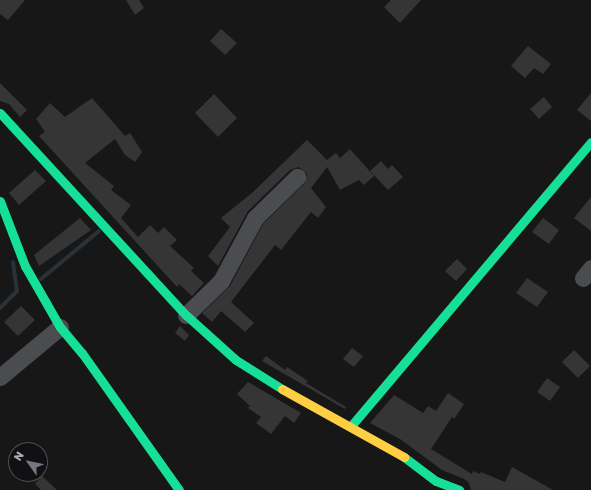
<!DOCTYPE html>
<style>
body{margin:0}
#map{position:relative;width:591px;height:490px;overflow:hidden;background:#171717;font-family:"Golos Text",sans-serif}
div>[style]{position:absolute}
.stream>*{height:4px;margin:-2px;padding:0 2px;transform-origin:2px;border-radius:2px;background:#2a3239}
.building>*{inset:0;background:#353536}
.street>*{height:17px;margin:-8.5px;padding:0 8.5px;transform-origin:8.5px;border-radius:8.5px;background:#4b4c50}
.fast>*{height:9px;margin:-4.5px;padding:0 4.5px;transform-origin:4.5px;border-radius:4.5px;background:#16e098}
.slow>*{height:9px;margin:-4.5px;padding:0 4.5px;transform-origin:4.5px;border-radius:4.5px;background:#ffcf43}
span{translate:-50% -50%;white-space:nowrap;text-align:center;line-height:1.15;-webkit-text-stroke:4px #111113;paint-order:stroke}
.north{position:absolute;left:8px;top:442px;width:40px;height:40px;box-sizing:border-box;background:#111113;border:1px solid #4d4f55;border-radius:50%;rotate:303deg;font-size:11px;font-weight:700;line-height:16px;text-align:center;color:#a8adb8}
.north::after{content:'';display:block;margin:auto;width:14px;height:18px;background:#757880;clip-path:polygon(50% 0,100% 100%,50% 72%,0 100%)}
</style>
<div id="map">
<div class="stream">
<div style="left:41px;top:279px;width:75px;rotate:-39.6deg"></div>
<div style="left:0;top:308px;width:24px;rotate:-45deg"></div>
<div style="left:17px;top:291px;width:29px;rotate:-98deg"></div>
</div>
<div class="building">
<div style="clip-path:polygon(0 0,25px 0,8px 20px,0 14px)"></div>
<div style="clip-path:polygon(126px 0,139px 0,144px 8px,135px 15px)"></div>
<div style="clip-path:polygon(391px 0,421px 0,400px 23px,384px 7px)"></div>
<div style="clip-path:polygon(221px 29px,237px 43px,225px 55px,210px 41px)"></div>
<div style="clip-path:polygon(528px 46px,551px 64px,543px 74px,534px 68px,525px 78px,511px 66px)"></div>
<div style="clip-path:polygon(0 83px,27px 110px,20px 117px,9px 104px,0 101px)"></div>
<div style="clip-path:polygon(591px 93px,591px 121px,577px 110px)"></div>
<div style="clip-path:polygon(214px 94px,237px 118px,218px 137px,195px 113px)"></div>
<div style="clip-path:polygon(544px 97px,552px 107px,539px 119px,530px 109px)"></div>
<div style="clip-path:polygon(92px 98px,125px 136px,130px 133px,142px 152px,135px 162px,125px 155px,115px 139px,85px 163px,114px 186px,111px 190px,131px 205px,121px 218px,138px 237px,150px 225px,158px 233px,164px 227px,177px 240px,170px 246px,194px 268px,191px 271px,204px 283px,192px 296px,179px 284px,177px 287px,39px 136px,45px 132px,36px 119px,50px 103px,65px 117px)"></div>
<div style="clip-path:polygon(307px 140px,327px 160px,336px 153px,340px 158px,350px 149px,374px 176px,364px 185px,359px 180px,340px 190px,327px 167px,311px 188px,326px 207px,318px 218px,311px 212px,281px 250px,275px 245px,231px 302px,254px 323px,245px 332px,221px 311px,212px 322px,202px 313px,230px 286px,263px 224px,304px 184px,307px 174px,299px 167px,290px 170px,248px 211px,218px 266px,208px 256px,230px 227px,221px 218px,253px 192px)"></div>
<div style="clip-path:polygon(381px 161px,388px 169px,392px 165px,403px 177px,388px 190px,370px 171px)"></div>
<div style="clip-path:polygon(35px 170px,46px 181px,19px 205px,9px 193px)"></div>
<div style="clip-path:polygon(591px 197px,591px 231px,574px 218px)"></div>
<div style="clip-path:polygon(80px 218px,91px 230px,39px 266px,34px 255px)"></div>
<div style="clip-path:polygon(543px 218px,559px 230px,549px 244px,532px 232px)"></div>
<div style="clip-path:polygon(457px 259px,467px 269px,456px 281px,445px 271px)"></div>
<div style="clip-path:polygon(527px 278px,548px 292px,537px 307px,516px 293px)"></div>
<div style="clip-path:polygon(21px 306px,35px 320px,18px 336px,4px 322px)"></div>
<div style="clip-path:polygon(180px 326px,189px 335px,185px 341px,175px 333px)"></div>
<div style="clip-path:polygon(352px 348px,363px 356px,354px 367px,343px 359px)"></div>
<div style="clip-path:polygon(574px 350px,590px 366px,578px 378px,562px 362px)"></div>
<div style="clip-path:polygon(266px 356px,285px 370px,287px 367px,308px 381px,306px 383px,346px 407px,345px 409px,262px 361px)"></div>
<div style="clip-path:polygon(547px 378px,560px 387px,550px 401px,537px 392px)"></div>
<div style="clip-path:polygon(248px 382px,301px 413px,294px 423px,285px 416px,271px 434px,256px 423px,261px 417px,248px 408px,250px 406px,237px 394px)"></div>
<div style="clip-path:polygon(448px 393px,464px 404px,454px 419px,452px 417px,431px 449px,472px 474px,473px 471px,480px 474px,481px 472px,505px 482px,512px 467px,553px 490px,471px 490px,469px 483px,464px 479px,442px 470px,400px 439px,370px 423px,394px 395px,423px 413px,428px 406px,436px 411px)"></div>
<div style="clip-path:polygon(42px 476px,57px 490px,41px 490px,35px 484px)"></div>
</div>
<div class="street">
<div style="left:583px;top:278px;width:13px;rotate:-51deg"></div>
<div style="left:186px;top:315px;width:49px;rotate:-44.2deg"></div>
<div style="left:221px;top:281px;width:72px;rotate:-61.6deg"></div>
<div style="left:255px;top:218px;width:59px;rotate:-44.3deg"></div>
<div style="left:0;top:377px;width:78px;rotate:-39.8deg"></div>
</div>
<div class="fast">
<div style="left:0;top:113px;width:275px;rotate:47.4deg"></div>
<div style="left:186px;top:315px;width:67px;rotate:42deg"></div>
<div style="left:236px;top:360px;width:54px;rotate:32.2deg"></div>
<div style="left:0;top:201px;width:70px;rotate:69deg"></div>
<div style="left:25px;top:266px;width:70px;rotate:60.2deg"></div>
<div style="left:60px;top:327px;width:34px;rotate:50deg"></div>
<div style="left:82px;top:353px;width:168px;rotate:54.7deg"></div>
<div style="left:351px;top:426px;width:372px;rotate:-49.8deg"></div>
<div style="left:404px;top:457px;width:40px;rotate:37deg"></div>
<div style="left:436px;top:481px;width:25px;rotate:21deg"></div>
</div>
<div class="slow">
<div style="left:282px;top:389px;width:140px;rotate:29.1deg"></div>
</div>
<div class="north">N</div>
</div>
